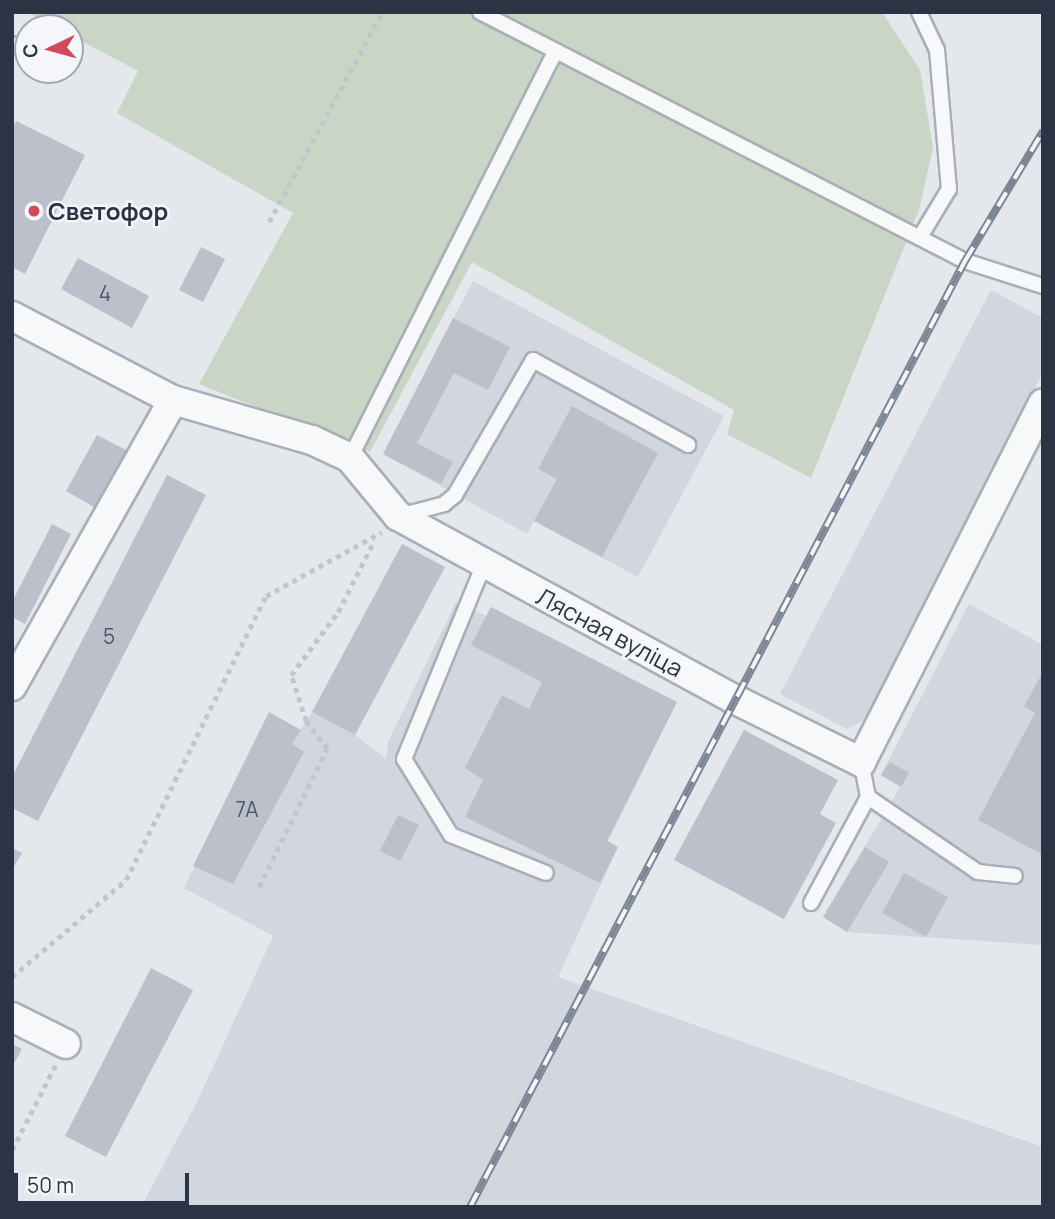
<!DOCTYPE html>
<meta charset="utf-8">
<style>
body{margin:0}
#map{position:relative;width:1055px;height:1219px;overflow:hidden;background:#e4e7ec;font-family:Manrope,sans-serif}
div>[style]{position:absolute}
.built>*{inset:0;background:#d2d6de}
.green>*{inset:0;background:#c9d6c5}
.building>*{inset:0;background:#bbc0ca}
.path>*{height:4.5px;margin-top:-2.25px;transform-origin:0;background:repeating-linear-gradient(90deg,#c2c5cb 0 5px,transparent 0 10px)}
.roads{filter:drop-shadow(2px 0 #a9aeb7) drop-shadow(-2px 0 #a9aeb7) drop-shadow(0 2px #a9aeb7) drop-shadow(0 -2px #a9aeb7)}
.service>*{height:14px;margin:-7px;padding:0 7px;transform-origin:7px;border-radius:7px;background:#f7f8fa}
.minor>*{height:28px;margin:-14px;padding:0 14px;transform-origin:14px;border-radius:14px;background:#f7f8fa}
.rail>*{height:8px;margin-top:-4px;transform-origin:0;background:repeating-linear-gradient(90deg,#f4f6f9 0 16px,#7d8696 0 32px);box-sizing:border-box;border-block:2px solid #7d8696}
.dots>*{width:19px;height:19px;translate:-50% -50%;box-sizing:border-box;border:4px solid #f4f6f9;border-radius:50%}
span{translate:-50% -50%;white-space:nowrap;text-align:center;line-height:1.15;-webkit-text-stroke:5px #f4f6f9;paint-order:stroke}
.number-label{font-size:21px;color:#4f5766}
.number-label span{-webkit-text-stroke-width:0}
.poi-label{font-size:24px;color:#2b3445;font-weight:700}
.left{translate:0 -50%;text-align:left}
.street-label{font-size:24px;color:#2b3445}
.frame{position:absolute;inset:0;border:14px solid #2b3445;pointer-events:none}
.north{position:absolute;left:14px;top:14px;width:70px;height:70px;box-sizing:border-box;background:#f4f6f9;border:2px solid #a4a8b1;border-radius:50%;rotate:265deg;font-size:19px;font-weight:700;line-height:28px;text-align:center;color:#2b3445}
.north::after{content:'';display:block;margin:auto;width:24px;height:32px;background:#d1495b;clip-path:polygon(50% 0,100% 100%,50% 72%,0 100%)}
.scale{position:absolute;left:14px;top:1173px;width:175px;height:32px;box-sizing:border-box;border:4px solid #2b3445;border-top:0;padding-left:9px;font-size:21px;line-height:24px;white-space:nowrap;color:#2b3445;-webkit-text-stroke:5px #f4f6f9;paint-order:stroke}
</style>
<div id="map">
<div class="built">
<div style="clip-path:polygon(473px 281px,724px 416px,638px 577px,534px 521px,527px 534px,383px 454px)"></div>
<div style="clip-path:polygon(991px 290px,1043px 318px,1043px 372px,869px 717px,847px 729px,780px 694px)"></div>
<div style="clip-path:polygon(456px 602px,486px 616px,491px 607px,677px 702px,608px 841px,618px 847px,558px 977px,1043px 1147px,1043px 1207px,141px 1207px,197px 1102px,273px 936px,184px 888px,269px 712px,300px 730px,312px 712px,355px 735px,386px 759px,388px 742px)"></div>
<div style="clip-path:polygon(969px 604px,1043px 645px,1043px 945px,847px 932px,823px 917px,900px 787px,881px 775px)"></div>
</div>
<div class="green">
<div style="clip-path:polygon(27px 12px,882px 12px,920px 70px,933px 148px,919px 210px,811px 478px,727px 434px,734px 410px,472px 262px,370px 452px,199px 384px,293px 213px,117px 113px,138px 71px,70px 35px,70px 28px,57px 28px)"></div>
</div>
<div class="building">
<div style="clip-path:polygon(70px 48px,83px 55px,74px 73px,70px 71px)"></div>
<div style="clip-path:polygon(16px 121px,85px 155px,25px 274px,12px 267px,12px 129px)"></div>
<div style="clip-path:polygon(201px 247px,225px 259px,203px 302px,179px 290px)"></div>
<div style="clip-path:polygon(78px 258px,149px 296px,132px 328px,61px 289px)"></div>
<div style="clip-path:polygon(453px 318px,510px 347px,488px 390px,454px 373px,417px 443px,453px 462px,441px 484px,383px 454px)"></div>
<div style="clip-path:polygon(572px 406px,658px 453px,602px 557px,534px 521px,557px 479px,538px 469px)"></div>
<div style="clip-path:polygon(97px 435px,128px 451px,96px 508px,66px 491px)"></div>
<div style="clip-path:polygon(167px 475px,206px 495px,38px 821px,12px 808px,12px 777px)"></div>
<div style="clip-path:polygon(52px 524px,71px 534px,25px 624px,12px 617px,12px 602px)"></div>
<div style="clip-path:polygon(402px 544px,445px 567px,355px 735px,312px 712px)"></div>
<div style="clip-path:polygon(491px 607px,677px 702px,607px 841px,618px 847px,600px 883px,465px 817px,483px 780px,465px 768px,502px 695px,529px 709px,542px 682px,471px 645px)"></div>
<div style="clip-path:polygon(1043px 672px,1043px 855px,978px 820px,1035px 713px,1024px 706px)"></div>
<div style="clip-path:polygon(269px 712px,301px 730px,292px 744px,304px 752px,233px 884px,193px 866px)"></div>
<div style="clip-path:polygon(744px 730px,838px 780px,820px 814px,836px 823px,784px 919px,674px 860px)"></div>
<div style="clip-path:polygon(890px 762px,909px 773px,901px 787px,881px 775px)"></div>
<div style="clip-path:polygon(398px 815px,419px 825px,400px 861px,380px 851px)"></div>
<div style="clip-path:polygon(865px 847px,889px 862px,847px 932px,823px 917px)"></div>
<div style="clip-path:polygon(12px 848px,22px 853px,12px 870px)"></div>
<div style="clip-path:polygon(904px 873px,948px 897px,926px 937px,882px 913px)"></div>
<div style="clip-path:polygon(151px 968px,193px 990px,106px 1157px,65px 1136px)"></div>
<div style="clip-path:polygon(12px 1044px,22px 1049px,12px 1067px)"></div>
</div>
<div class="path">
<div style="left:269px;top:222px;width:238px;rotate:-61.7deg"></div>
<div style="left:259px;top:887px;width:154px;rotate:-63.8deg"></div>
<div style="left:327px;top:749px;width:35px;rotate:-127deg"></div>
<div style="left:306px;top:721px;width:48px;rotate:-108.1deg"></div>
<div style="left:291px;top:675px;width:79px;rotate:-53.3deg"></div>
<div style="left:338px;top:612px;width:80px;rotate:-63.1deg"></div>
<div style="left:12px;top:977px;width:150px;rotate:-40.4deg"></div>
<div style="left:126px;top:880px;width:317px;rotate:-63.8deg"></div>
<div style="left:266px;top:596px;width:132px;rotate:-28.9deg"></div>
<div style="left:12px;top:1150px;width:97px;rotate:-62.9deg"></div>
</div>
<div class="roads">
<div class="service">
<div style="left:480px;top:12px;width:545px;rotate:27.18deg"></div>
<div style="left:965px;top:261px;width:82px;rotate:17.8deg"></div>
<div style="left:919px;top:12px;width:42px;rotate:64.7deg"></div>
<div style="left:937px;top:50px;width:140px;rotate:85.1deg"></div>
<div style="left:949px;top:189px;width:56px;rotate:121.1deg"></div>
<div style="left:12px;top:44px;width:3px;rotate:90deg"></div>
<div style="left:350px;top:458px;width:456px;rotate:-63.2deg"></div>
<div style="left:399px;top:516px;width:47px;rotate:-14.9deg"></div>
<div style="left:444px;top:504px;width:14px;rotate:-39deg"></div>
<div style="left:455px;top:495px;width:156px;rotate:-60deg"></div>
<div style="left:533px;top:360px;width:177px;rotate:28.7deg"></div>
<div style="left:484px;top:564px;width:211px;rotate:112.3deg"></div>
<div style="left:404px;top:759px;width:89px;rotate:58.3deg"></div>
<div style="left:451px;top:835px;width:102px;rotate:21.8deg"></div>
<div style="left:868px;top:797px;width:133px;rotate:34.3deg"></div>
<div style="left:978px;top:872px;width:37px;rotate:6deg"></div>
<div style="left:811px;top:903px;width:120px;rotate:-61.7deg"></div>
<div style="left:868px;top:797px;width:36px;rotate:-101deg"></div>
</div>
<div class="minor">
<div style="left:12px;top:316px;width:182px;rotate:27.6deg"></div>
<div style="left:173px;top:400px;width:145px;rotate:16.1deg"></div>
<div style="left:312px;top:440px;width:42px;rotate:25.3deg"></div>
<div style="left:350px;top:458px;width:75px;rotate:50.4deg"></div>
<div style="left:398px;top:516px;width:383px;rotate:28.6deg"></div>
<div style="left:734px;top:699px;width:142px;rotate:26.4deg"></div>
<div style="left:861px;top:762px;width:402px;rotate:-63.1deg"></div>
<div style="left:12px;top:686px;width:328px;rotate:-60.6deg"></div>
<div style="left:12px;top:1017px;width:60px;rotate:26.6deg"></div>
</div>
</div>
<div class="rail">
<div style="left:470px;top:1207px;width:1068px;rotate:-62.38deg"></div>
<div style="left:965px;top:261px;width:152px;rotate:-59deg"></div>
</div>
<div class="dots">
<div style="left:34px;top:211px;background:#d1495b"></div>
</div>
<div class="number-label">
<span style="left:105px;top:293px">4</span>
<span style="left:109px;top:636px">5</span>
<span style="left:247px;top:809px">7А</span>
</div>
<div class="poi-label">
<span class="left" style="left:48px;top:211px">Светофор</span>
</div>
<div class="street-label">
<span style="left:610px;top:632px;rotate:28deg">Лясная вуліца</span>
</div>
<div class="frame"></div>
<div class="north">С</div>
<div class="scale">50 m</div>
</div>
